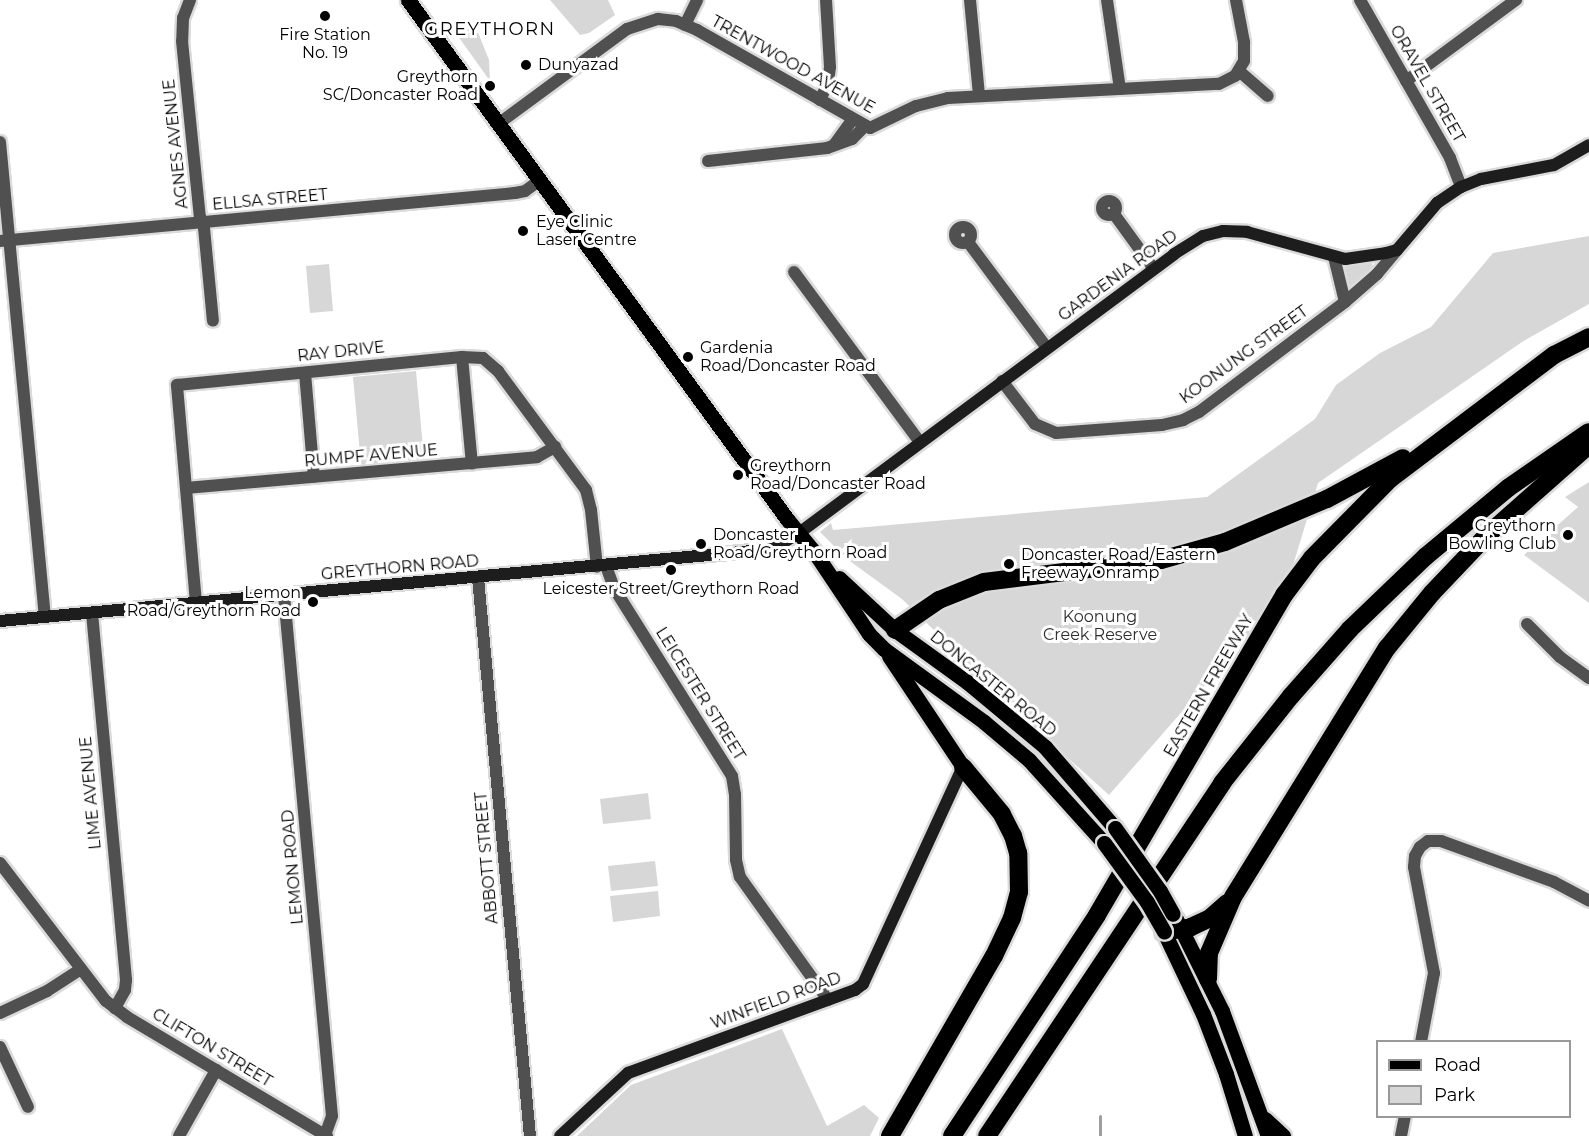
<!DOCTYPE html>
<style>
body{margin:0}
#map{position:relative;width:1589px;height:1136px;overflow:hidden;background:#fff;font-family:Montserrat,sans-serif}
div>[style]{position:absolute}
.green>*{inset:0;background:#d7d7d7}
.stream>*{height:3px;margin:-1.5px;padding:0 1.5px;transform-origin:1.5px;border-radius:1.5px;background:#9e9e9e}
.roads{filter:drop-shadow(2px 0 #dbdbdb) drop-shadow(-2px 0 #dbdbdb) drop-shadow(0 2px #dbdbdb) drop-shadow(0 -2px #dbdbdb)}
.street>*{height:12px;margin:-6px;padding:0 6px;transform-origin:6px;border-radius:6px;background:#505050}
.street>.ring{margin:-6px;padding:0;box-sizing:content-box;background:none;border:12px solid #505050;border-radius:50%}
.secondary>*{height:12px;margin:-6px;padding:0 6px;transform-origin:6px;border-radius:6px;background:#1d1d1d}
.primary>*{height:15px;margin:-7.5px;padding:0 7.5px;transform-origin:7.5px;border-radius:7.5px;background:#000}
.highway>*{height:18px;margin:-9px;padding:0 9px;transform-origin:9px;border-radius:9px;background:#000}
.bridges{filter:drop-shadow(2px 0 #dbdbdb) drop-shadow(-2px 0 #dbdbdb) drop-shadow(0 2px #dbdbdb) drop-shadow(0 -2px #dbdbdb)}
.primary-bridge>*{height:15px;margin:-7.5px;padding:0 7.5px;transform-origin:7.5px;border-radius:7.5px;background:#000}
.dots>*{width:16px;height:16px;translate:-50% -50%;box-sizing:border-box;border:3px solid #fff;border-radius:50%}
span{translate:-50% -50%;white-space:nowrap;text-align:center;line-height:1.15;-webkit-text-stroke:6px #fff;paint-order:stroke}
.poi-label{font-size:16px;color:#000}
.left{translate:0 -50%;text-align:left}
.right{translate:-100% -50%;text-align:right}
.street-label{font-size:16px;color:#000}
.park-label{font-size:16px;color:#2e2e2e}
.neighbourhood-label{font-size:18px;color:#000;letter-spacing:1.5px}
.legend{position:absolute;left:1376px;top:1040px;width:195px;height:78px;box-sizing:border-box;background:#fff;border:2px solid #999;margin:0;padding:8px 10px;list-style:none;font-size:18px;color:#000}
.legend li{display:flex;align-items:center;gap:12px;height:30px}
.legend b{width:30px;border:2px solid #999}
</style>
<div id="map">
<div class="green">
<div style="clip-path:polygon(550px 0,608px 0,615px 15px,589px 33px,580px 35px)"></div>
<div style="clip-path:polygon(465px 29px,477px 30px,489px 60px,490px 81px,455px 32px)"></div>
<div style="clip-path:polygon(1589px 236px,1589px 304px,1522px 342px,1318px 483px,1284px 595px,1109px 795px,1036px 729px,902px 599px,847px 559px,820px 532px,831px 523px,833px 530px,1207px 497px,1315px 419px,1336px 385px,1380px 353px,1431px 327px,1493px 253px)"></div>
<div style="clip-path:polygon(1372px 263px,1373px 267px,1352px 288px,1349px 287px,1345px 266px)"></div>
<div style="clip-path:polygon(329px 264px,333px 311px,310px 313px,306px 266px)"></div>
<div style="clip-path:polygon(416px 371px,424px 459px,361px 465px,353px 377px)"></div>
<div style="clip-path:polygon(1589px 482px,1589px 603px,1524px 555px,1578px 507px,1565px 497px)"></div>
<div style="clip-path:polygon(648px 793px,651px 819px,603px 824px,600px 799px)"></div>
<div style="clip-path:polygon(655px 861px,658px 886px,611px 891px,608px 866px)"></div>
<div style="clip-path:polygon(658px 891px,660px 916px,613px 922px,610px 896px)"></div>
<div style="clip-path:polygon(782px 1029px,827px 1126px,864px 1105px,879px 1118px,870px 1136px,577px 1136px,631px 1085px)"></div>
</div>
<div class="stream">
<div style="left:1100px;top:1116px;width:20px;rotate:90deg"></div>
</div>
<div class="roads">
<div class="street">
<div style="left:190px;top:0;width:19px;rotate:111deg"></div>
<div style="left:183px;top:18px;width:23px;rotate:92deg"></div>
<div style="left:182px;top:41px;width:177px;rotate:84.2deg"></div>
<div style="left:200px;top:217px;width:12px;rotate:70deg"></div>
<div style="left:204px;top:228px;width:93px;rotate:84.5deg"></div>
<div style="left:970px;top:0;width:95px;rotate:84.6deg"></div>
<div style="left:1107px;top:0;width:90px;rotate:81.7deg"></div>
<div style="left:1360px;top:0;width:182px;rotate:60.3deg"></div>
<div style="left:1450px;top:158px;width:31px;rotate:69deg"></div>
<div style="left:685px;top:25px;width:28px;rotate:-64deg"></div>
<div style="left:1239px;top:71px;width:38px;rotate:41deg"></div>
<div style="left:1406px;top:81px;width:137px;rotate:-36.4deg"></div>
<div style="left:820px;top:100px;width:19px;rotate:-65deg"></div>
<div style="left:828px;top:83px;width:16px;rotate:-83deg"></div>
<div style="left:830px;top:67px;width:67px;rotate:-93.4deg"></div>
<div style="left:498px;top:124px;width:160px;rotate:-36.4deg"></div>
<div style="left:627px;top:29px;width:33px;rotate:-18deg"></div>
<div style="left:658px;top:19px;width:18px;rotate:6deg"></div>
<div style="left:676px;top:21px;width:23px;rotate:23deg"></div>
<div style="left:697px;top:30px;width:199px;rotate:29.5deg"></div>
<div style="left:870px;top:128px;width:51px;rotate:-25.6deg"></div>
<div style="left:916px;top:106px;width:33px;rotate:-14deg"></div>
<div style="left:948px;top:98px;width:271px;rotate:-3deg"></div>
<div style="left:1219px;top:84px;width:18px;rotate:-27deg"></div>
<div style="left:1235px;top:76px;width:17px;rotate:-59deg"></div>
<div style="left:1244px;top:61px;width:19px;rotate:-90deg"></div>
<div style="left:1244px;top:42px;width:43px;rotate:-100.8deg"></div>
<div style="left:0;top:142px;width:477px;rotate:84.6deg"></div>
<div style="left:834px;top:145px;width:32px;rotate:-54deg"></div>
<div style="left:708px;top:161px;width:120px;rotate:-6.2deg"></div>
<div style="left:827px;top:148px;width:27px;rotate:-20deg"></div>
<div style="left:852px;top:139px;width:18px;rotate:-45deg"></div>
<div class="ring" style="left:1102px;top:201px;width:2px;height:2px"></div>
<div style="left:1114px;top:214px;width:68px;rotate:54deg"></div>
<div class="ring" style="left:955px;top:227px;width:4px;height:4px"></div>
<div style="left:0;top:241px;width:517px;rotate:-5.32deg"></div>
<div style="left:515px;top:193px;width:10px;rotate:-11deg"></div>
<div style="left:525px;top:191px;width:19px;rotate:-36deg"></div>
<div style="left:968px;top:242px;width:132px;rotate:53.3deg"></div>
<div style="left:1334px;top:257px;width:46px;rotate:76.3deg"></div>
<div style="left:794px;top:272px;width:212px;rotate:53.5deg"></div>
<div style="left:462px;top:357px;width:107px;rotate:84.7deg"></div>
<div style="left:305px;top:373px;width:104px;rotate:85.1deg"></div>
<div style="left:1002px;top:381px;width:54px;rotate:52.5deg"></div>
<div style="left:1035px;top:424px;width:23px;rotate:23deg"></div>
<div style="left:1056px;top:433px;width:106px;rotate:-4.3deg"></div>
<div style="left:1162px;top:425px;width:22px;rotate:-13deg"></div>
<div style="left:1183px;top:420px;width:18px;rotate:-27deg"></div>
<div style="left:1199px;top:412px;width:183px;rotate:-37deg"></div>
<div style="left:1345px;top:302px;width:43px;rotate:-41.2deg"></div>
<div style="left:1377px;top:274px;width:31px;rotate:-50deg"></div>
<div style="left:186px;top:488px;width:352px;rotate:-5deg"></div>
<div style="left:537px;top:457px;width:21px;rotate:-29deg"></div>
<div style="left:606px;top:566px;width:23px;rotate:70deg"></div>
<div style="left:614px;top:588px;width:222px;rotate:57.9deg"></div>
<div style="left:732px;top:776px;width:18px;rotate:81deg"></div>
<div style="left:735px;top:794px;width:66px;rotate:89.1deg"></div>
<div style="left:736px;top:860px;width:17px;rotate:77deg"></div>
<div style="left:740px;top:877px;width:151px;rotate:54.4deg"></div>
<div style="left:478px;top:578px;width:560px;rotate:84.68deg"></div>
<div style="left:284px;top:595px;width:523px;rotate:84.74deg"></div>
<div style="left:332px;top:1116px;width:20px;rotate:110deg"></div>
<div style="left:196px;top:603px;width:219px;rotate:-95deg"></div>
<div style="left:177px;top:385px;width:286px;rotate:-5.6deg"></div>
<div style="left:462px;top:357px;width:21px;rotate:3deg"></div>
<div style="left:483px;top:358px;width:20px;rotate:41deg"></div>
<div style="left:498px;top:371px;width:148px;rotate:53.5deg"></div>
<div style="left:586px;top:490px;width:21px;rotate:76deg"></div>
<div style="left:591px;top:510px;width:57px;rotate:84deg"></div>
<div style="left:92px;top:613px;width:369px;rotate:84.7deg"></div>
<div style="left:126px;top:980px;width:10px;rotate:96deg"></div>
<div style="left:125px;top:990px;width:21px;rotate:119deg"></div>
<div style="left:1527px;top:624px;width:47px;rotate:45deg"></div>
<div style="left:1560px;top:657px;width:36px;rotate:36deg"></div>
<div style="left:0;top:863px;width:174px;rotate:52.5deg"></div>
<div style="left:106px;top:1001px;width:26px;rotate:37deg"></div>
<div style="left:127px;top:1017px;width:233px;rotate:30.8deg"></div>
<div style="left:0;top:1013px;width:52px;rotate:-25.1deg"></div>
<div style="left:47px;top:991px;width:40px;rotate:-32.9deg"></div>
<div style="left:1421px;top:1042px;width:70px;rotate:-79.3deg"></div>
<div style="left:1434px;top:973px;width:108px;rotate:-100.7deg"></div>
<div style="left:1414px;top:867px;width:11px;rotate:-85deg"></div>
<div style="left:1415px;top:856px;width:10px;rotate:-61deg"></div>
<div style="left:1420px;top:847px;width:10px;rotate:-37deg"></div>
<div style="left:1428px;top:841px;width:13px"></div>
<div style="left:1441px;top:841px;width:120px;rotate:19.9deg"></div>
<div style="left:1554px;top:882px;width:40px;rotate:28deg"></div>
<div style="left:0;top:1047px;width:66px;rotate:65deg"></div>
<div style="left:179px;top:1136px;width:76px;rotate:-60.7deg"></div>
<div style="left:1401px;top:1136px;width:20px;rotate:-79deg"></div>
</div>
<div class="secondary">
<div style="left:0;top:621px;width:776px;rotate:-5.32deg"></div>
<div style="left:773px;top:549px;width:31px;rotate:-32deg"></div>
<div style="left:799px;top:533px;width:467px;rotate:-36.6deg"></div>
<div style="left:1174px;top:254px;width:34px;rotate:-32deg"></div>
<div style="left:1203px;top:236px;width:21px;rotate:-14deg"></div>
<div style="left:1223px;top:231px;width:24px;rotate:2deg"></div>
<div style="left:1247px;top:232px;width:102px;rotate:15.4deg"></div>
<div style="left:1345px;top:259px;width:41px;rotate:-8.3deg"></div>
<div style="left:1386px;top:253px;width:11px;rotate:-15deg"></div>
<div style="left:1397px;top:250px;width:62px;rotate:-49.6deg"></div>
<div style="left:1437px;top:203px;width:29px;rotate:-34deg"></div>
<div style="left:1461px;top:187px;width:22px;rotate:-22deg"></div>
<div style="left:1481px;top:179px;width:74px;rotate:-10.9deg"></div>
<div style="left:1554px;top:165px;width:40px;rotate:-29.7deg"></div>
<div style="left:560px;top:1136px;width:93px;rotate:-42.8deg"></div>
<div style="left:628px;top:1073px;width:242px;rotate:-20.1deg"></div>
<div style="left:855px;top:990px;width:10px;rotate:-37deg"></div>
<div style="left:863px;top:984px;width:239px;rotate:-65.3deg"></div>
</div>
<div class="primary">
<div style="left:408px;top:0;width:643px;rotate:53.86deg"></div>
<div style="left:787px;top:519px;width:44px;rotate:50.5deg"></div>
<div style="left:815px;top:553px;width:97px;rotate:56.3deg"></div>
<div style="left:869px;top:634px;width:21px;rotate:45deg"></div>
<div style="left:884px;top:649px;width:124px;rotate:36.1deg"></div>
<div style="left:984px;top:722px;width:59px;rotate:40.2deg"></div>
<div style="left:1029px;top:760px;width:112px;rotate:47.9deg"></div>
<div style="left:839px;top:578px;width:76px;rotate:42.9deg"></div>
<div style="left:895px;top:630px;width:89px;rotate:35.8deg"></div>
<div style="left:967px;top:682px;width:102px;rotate:39.8deg"></div>
<div style="left:1045px;top:747px;width:107px;rotate:49.2deg"></div>
<div style="left:889px;top:656px;width:133px;rotate:56.3deg"></div>
<div style="left:1176px;top:919px;width:103px;rotate:63.4deg"></div>
<div style="left:1222px;top:1011px;width:133px;rotate:69.8deg"></div>
<div style="left:1164px;top:932px;width:91px;rotate:64.6deg"></div>
<div style="left:1203px;top:1014px;width:64px;rotate:69deg"></div>
<div style="left:1226px;top:1074px;width:65px;rotate:73deg"></div>
<div style="left:1265px;top:1119px;width:25px;rotate:43deg"></div>
</div>
<div class="highway">
<div style="left:895px;top:630px;width:53px;rotate:-34.3deg"></div>
<div style="left:939px;top:600px;width:48px;rotate:-21.8deg"></div>
<div style="left:984px;top:582px;width:178px;rotate:-7.1deg"></div>
<div style="left:1161px;top:560px;width:66px;rotate:-15.7deg"></div>
<div style="left:1225px;top:542px;width:111px;rotate:-22.9deg"></div>
<div style="left:1327px;top:499px;width:86px;rotate:-28.3deg"></div>
<div style="left:1164px;top:932px;width:27px;rotate:-10deg"></div>
<div style="left:1191px;top:927px;width:21px;rotate:-25deg"></div>
<div style="left:1210px;top:918px;width:23px;rotate:-41deg"></div>
<div style="left:1208px;top:979px;width:26px;rotate:-88deg"></div>
<div style="left:1209px;top:953px;width:61px;rotate:-66.8deg"></div>
<div style="left:1233px;top:897px;width:293px;rotate:-58.3deg"></div>
<div style="left:1387px;top:648px;width:71px;rotate:-50.7deg"></div>
<div style="left:1432px;top:593px;width:79px;rotate:-46.5deg"></div>
<div style="left:1486px;top:536px;width:137px;rotate:-41.5deg"></div>
<div style="left:890px;top:1136px;width:208px;rotate:-60deg"></div>
<div style="left:994px;top:956px;width:42px;rotate:-64.7deg"></div>
<div style="left:1012px;top:918px;width:27px;rotate:-75deg"></div>
<div style="left:1019px;top:892px;width:39px;rotate:-91deg"></div>
<div style="left:1018px;top:853px;width:18px;rotate:-106deg"></div>
<div style="left:1013px;top:836px;width:25px;rotate:-117deg"></div>
<div style="left:1002px;top:814px;width:61px;rotate:-129.7deg"></div>
<div style="left:952px;top:1136px;width:264px;rotate:-56.7deg"></div>
<div style="left:1097px;top:915px;width:371px;rotate:-59.7deg"></div>
<div style="left:1284px;top:595px;width:46px;rotate:-52.9deg"></div>
<div style="left:1312px;top:558px;width:111px;rotate:-45.4deg"></div>
<div style="left:1390px;top:479px;width:206px;rotate:-37.1deg"></div>
<div style="left:1554px;top:355px;width:39px;rotate:-27deg"></div>
<div style="left:987px;top:1136px;width:424px;rotate:-56.3deg"></div>
<div style="left:1222px;top:783px;width:111px;rotate:-51.6deg"></div>
<div style="left:1291px;top:696px;width:89px;rotate:-48.6deg"></div>
<div style="left:1350px;top:629px;width:104px;rotate:-43.8deg"></div>
<div style="left:1425px;top:557px;width:108px;rotate:-39.7deg"></div>
<div style="left:1508px;top:488px;width:98px;rotate:-34.7deg"></div>
</div>
</div>
<div class="bridges">
<div class="primary-bridge">
<div style="left:1115px;top:828px;width:77px;rotate:54.5deg"></div>
<div style="left:1160px;top:891px;width:26px;rotate:61deg"></div>
<div style="left:1104px;top:843px;width:73px;rotate:53.9deg"></div>
<div style="left:1147px;top:902px;width:34px;rotate:60deg"></div>
</div>
</div>
<div class="dots">
<div style="left:325px;top:16px;background:#000"></div>
<div style="left:526px;top:65px;background:#000"></div>
<div style="left:490px;top:86px;background:#000"></div>
<div style="left:523px;top:231px;background:#000"></div>
<div style="left:688px;top:357px;background:#000"></div>
<div style="left:738px;top:475px;background:#000"></div>
<div style="left:1568px;top:535px;background:#000"></div>
<div style="left:701px;top:544px;background:#000"></div>
<div style="left:1009px;top:564px;background:#000"></div>
<div style="left:671px;top:570px;background:#000"></div>
<div style="left:313px;top:602px;background:#000"></div>
</div>
<div class="poi-label">
<span style="left:325px;top:44px">Fire Station<br>No. 19</span>
<span class="left" style="left:538px;top:65px">Dunyazad</span>
<span class="right" style="left:478px;top:86px">Greythorn<br>SC/Doncaster Road</span>
<span class="left" style="left:536px;top:231px">Eye Clinic<br>Laser Centre</span>
<span class="left" style="left:700px;top:357px">Gardenia<br>Road/Doncaster Road</span>
<span class="left" style="left:750px;top:475px">Greythorn<br>Road/Doncaster Road</span>
<span class="right" style="left:1556px;top:535px">Greythorn<br>Bowling Club</span>
<span class="left" style="left:713px;top:544px">Doncaster<br>Road/Greythorn Road</span>
<span class="left" style="left:1021px;top:564px">Doncaster Road/Eastern<br>Freeway Onramp</span>
<span style="left:671px;top:589px">Leicester Street/Greythorn Road</span>
<span class="right" style="left:301px;top:602px">Lemon<br>Road/Greythorn Road</span>
</div>
<div class="street-label">
<span style="left:793px;top:65px;rotate:29deg">TRENTWOOD AVENUE</span>
<span style="left:1427px;top:84px;rotate:60deg">ORAVEL STREET</span>
<span style="left:176px;top:144px;rotate:-96deg">AGNES AVENUE</span>
<span style="left:270px;top:200px;rotate:-5deg">ELLSA STREET</span>
<span style="left:1118px;top:276px;rotate:-36deg">GARDENIA ROAD</span>
<span style="left:341px;top:352px;rotate:-6deg">RAY DRIVE</span>
<span style="left:1244px;top:355px;rotate:-36deg">KOONUNG STREET</span>
<span style="left:371px;top:456px;rotate:-5deg">RUMPF AVENUE</span>
<span style="left:400px;top:568px;rotate:-5deg">GREYTHORN ROAD</span>
<span style="left:993px;top:684px;rotate:39deg">DONCASTER ROAD</span>
<span style="left:1209px;top:686px;rotate:-60deg">EASTERN FREEWAY</span>
<span style="left:700px;top:694px;rotate:58deg">LEICESTER STREET</span>
<span style="left:91px;top:793px;rotate:-95deg">LIME AVENUE</span>
<span style="left:487px;top:858px;rotate:-95deg">ABBOTT STREET</span>
<span style="left:293px;top:867px;rotate:-95deg">LEMON ROAD</span>
<span style="left:776px;top:1001px;rotate:-20deg">WINFIELD ROAD</span>
<span style="left:212px;top:1048px;rotate:31deg">CLIFTON STREET</span>
</div>
<div class="park-label">
<span style="left:1100px;top:626px">Koonung<br>Creek Reserve</span>
</div>
<div class="neighbourhood-label">
<span style="left:490px;top:29px">GREYTHORN</span>
</div>
<ul class="legend">
<li><b style="height:8px;background:#000"></b>Road</li>
<li><b style="height:16px;background:#d7d7d7"></b>Park</li>
</ul>
</div>
